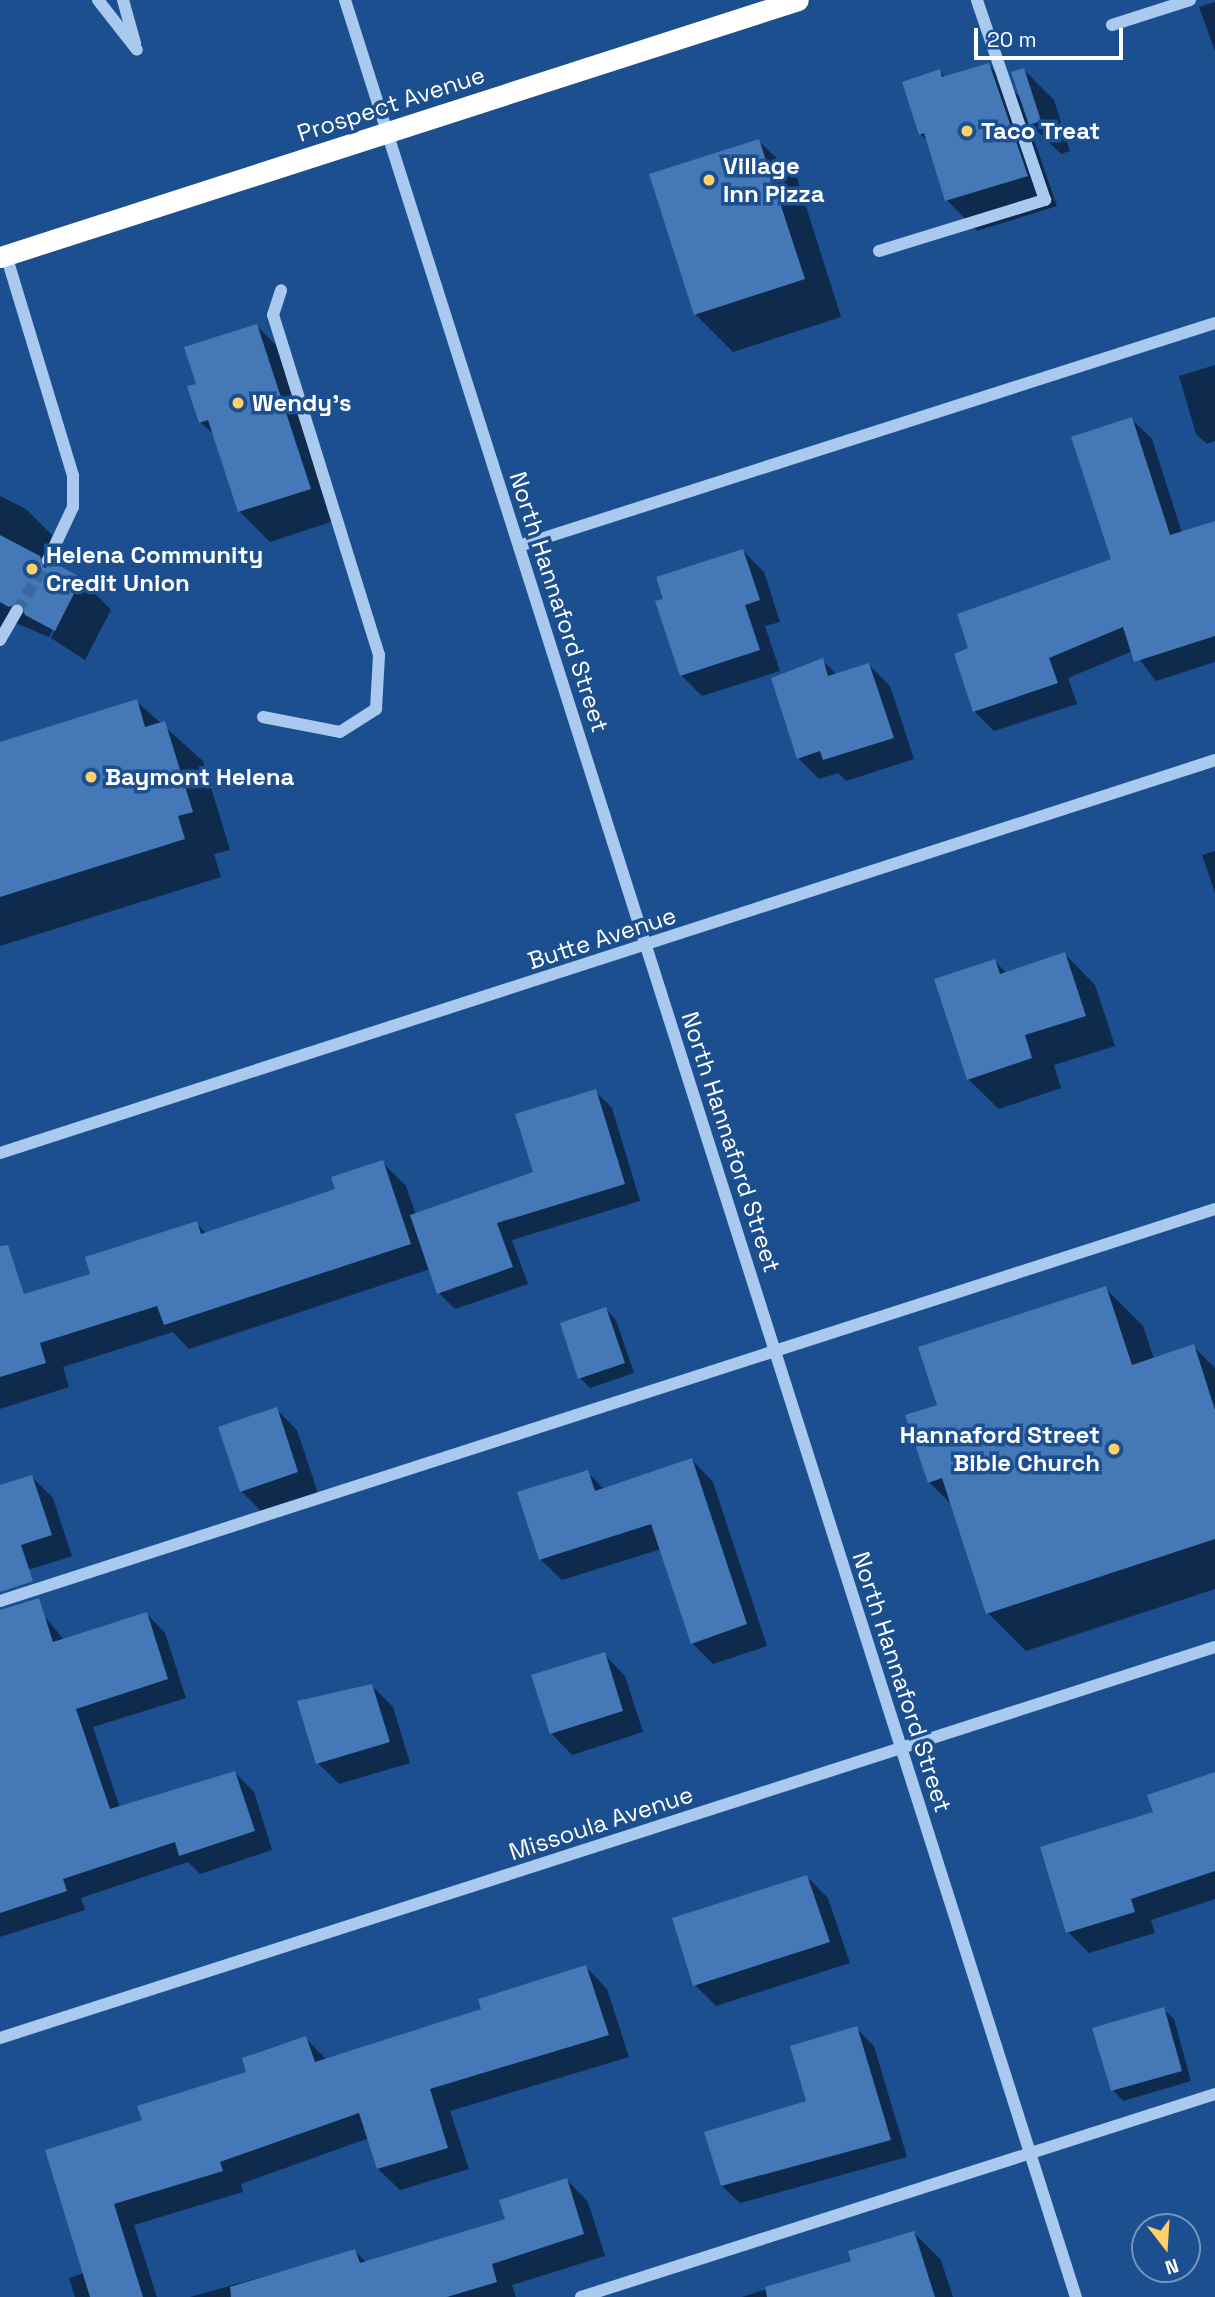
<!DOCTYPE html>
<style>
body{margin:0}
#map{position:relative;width:1215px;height:2297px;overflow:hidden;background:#1b4f8f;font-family:"Space Grotesk",sans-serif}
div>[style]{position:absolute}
.shadow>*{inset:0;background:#0007}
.building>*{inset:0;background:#4478b7}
.minor-tunnel>*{height:12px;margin-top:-6px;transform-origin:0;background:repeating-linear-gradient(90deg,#3d69a0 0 12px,transparent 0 18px)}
.minor>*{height:12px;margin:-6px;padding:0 6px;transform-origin:6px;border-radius:6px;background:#a9c9ee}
.highway>*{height:21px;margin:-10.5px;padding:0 10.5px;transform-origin:10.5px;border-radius:10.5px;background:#fff}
.dots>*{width:19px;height:19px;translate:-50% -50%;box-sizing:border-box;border:4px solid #1b4f8f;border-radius:50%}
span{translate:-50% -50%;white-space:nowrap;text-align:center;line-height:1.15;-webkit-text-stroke:7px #1b4f8f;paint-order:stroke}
.street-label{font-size:24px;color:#fff}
.poi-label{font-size:24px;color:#fff;font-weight:700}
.left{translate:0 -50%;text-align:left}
.right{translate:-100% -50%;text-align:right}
.north{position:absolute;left:1131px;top:2213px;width:70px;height:70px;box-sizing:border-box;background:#1b4f8f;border:2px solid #7695bc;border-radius:50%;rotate:163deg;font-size:19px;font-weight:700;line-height:28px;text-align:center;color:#fff}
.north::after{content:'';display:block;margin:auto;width:24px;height:32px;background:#ffd166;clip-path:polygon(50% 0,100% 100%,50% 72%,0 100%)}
.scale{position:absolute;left:974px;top:28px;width:149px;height:32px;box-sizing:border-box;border:4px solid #fff;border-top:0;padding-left:9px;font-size:21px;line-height:24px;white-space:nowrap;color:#fff;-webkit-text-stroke:5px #1b4f8f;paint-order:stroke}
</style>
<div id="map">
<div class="shadow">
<div style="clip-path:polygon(1215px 2px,1215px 51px,1199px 7px)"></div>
<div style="clip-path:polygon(989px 65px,1021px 98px,1024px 70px,1054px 100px,1070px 151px,1061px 154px,1028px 122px,1057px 206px,977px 231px,947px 200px,929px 142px,920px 134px,940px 71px,946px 78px)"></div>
<div style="clip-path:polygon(759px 141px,797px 178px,841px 317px,733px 352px,695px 314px)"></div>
<div style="clip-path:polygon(257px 326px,287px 356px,340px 519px,270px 542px,239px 511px,215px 436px,200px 422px,198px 385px)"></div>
<div style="clip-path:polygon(1215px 365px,1215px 441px,1207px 444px,1196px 434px,1179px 376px)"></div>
<div style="clip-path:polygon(1131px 419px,1152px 439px,1182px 533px,1215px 523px,1215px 662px,1156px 681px,1133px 651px,1068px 678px,1077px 704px,994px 731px,974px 711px,971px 650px,1113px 560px)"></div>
<div style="clip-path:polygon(0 496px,26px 509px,57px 540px,44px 562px,81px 579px,111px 610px,85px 660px,51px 638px,72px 593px,49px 637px,13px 622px,0 647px)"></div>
<div style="clip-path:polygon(743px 551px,764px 572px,780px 622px,765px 626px,780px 671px,702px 696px,681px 675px)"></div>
<div style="clip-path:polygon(822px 660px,837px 675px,869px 665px,890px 686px,914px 759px,846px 781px,838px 773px,819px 779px,798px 758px)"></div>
<div style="clip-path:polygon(136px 701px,203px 761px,230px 850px,214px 854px,221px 877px,0 946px,0 743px)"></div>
<div style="clip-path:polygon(1215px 851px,1215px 893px,1202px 855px)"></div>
<div style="clip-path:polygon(1065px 954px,1095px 985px,1115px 1046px,1054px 1065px,1061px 1088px,999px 1109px,968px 1079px,995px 961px,1007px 974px)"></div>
<div style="clip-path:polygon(595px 1091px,612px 1108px,640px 1201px,512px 1240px,528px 1284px,455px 1309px,439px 1293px,430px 1269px,189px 1349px,173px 1332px,63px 1367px,69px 1387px,0 1409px,0 1297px,15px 1299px,92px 1275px,196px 1223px,207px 1234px,337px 1190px,382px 1162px,406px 1186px,416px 1215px,535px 1173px)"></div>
<div style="clip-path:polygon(1105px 1288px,1143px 1326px,1154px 1359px,1193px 1346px,1215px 1368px,1215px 1589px,1026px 1651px,988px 1613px,952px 1505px,929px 1482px,939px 1406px)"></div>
<div style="clip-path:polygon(606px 1309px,616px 1320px,634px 1373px,590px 1388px,580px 1378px)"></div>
<div style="clip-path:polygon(276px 1409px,297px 1430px,318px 1493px,262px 1512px,241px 1491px)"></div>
<div style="clip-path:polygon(692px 1460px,713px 1482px,767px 1646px,713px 1664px,692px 1643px,661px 1549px,562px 1580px,540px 1559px,587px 1472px,605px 1490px)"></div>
<div style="clip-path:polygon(32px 1477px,53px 1498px,72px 1556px,9px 1576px,0 1566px,0 1487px)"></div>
<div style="clip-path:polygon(42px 1613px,64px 1640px,147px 1614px,165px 1633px,186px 1698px,93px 1727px,120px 1808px,235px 1773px,254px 1792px,272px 1850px,200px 1874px,188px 1862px,81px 1898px,85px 1910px,0 1937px,0 1627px)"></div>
<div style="clip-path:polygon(604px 1654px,625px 1676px,643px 1732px,572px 1755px,551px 1733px)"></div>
<div style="clip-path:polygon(372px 1686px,393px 1707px,410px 1763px,339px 1784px,318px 1763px,299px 1703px)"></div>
<div style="clip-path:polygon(1215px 1774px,1215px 1899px,1151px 1920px,1155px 1933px,1089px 1953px,1068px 1932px,1156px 1814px)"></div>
<div style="clip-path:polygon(807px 1877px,828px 1898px,850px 1963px,716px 2006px,695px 1985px)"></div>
<div style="clip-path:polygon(586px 1967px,607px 1989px,629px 2057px,450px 2111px,469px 2169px,400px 2190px,378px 2169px,369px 2138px,241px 2184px,243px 2192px,134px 2225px,157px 2297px,75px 2297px,69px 2278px,84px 2273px,144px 2121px,249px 2073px,305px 2038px,327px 2060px,484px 2010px)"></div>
<div style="clip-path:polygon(1163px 2009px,1174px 2019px,1191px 2081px,1123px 2101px,1113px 2090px)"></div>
<div style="clip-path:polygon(856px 2028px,874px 2046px,907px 2157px,740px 2203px,722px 2186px,809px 2102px)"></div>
<div style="clip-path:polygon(567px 2180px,588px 2202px,605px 2256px,512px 2285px,516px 2297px,190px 2297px,355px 2251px,367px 2263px,507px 2220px)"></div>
<div style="clip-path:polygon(914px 2233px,941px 2260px,953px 2297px,742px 2297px,853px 2262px)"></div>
</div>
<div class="building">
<div style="clip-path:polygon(989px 63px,1028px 176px,945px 201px,924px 133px,919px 135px,902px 82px,940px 69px,942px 77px)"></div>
<div style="clip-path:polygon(1024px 68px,1041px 121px,1029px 125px,1011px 72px)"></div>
<div style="clip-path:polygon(759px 139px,805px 279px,694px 315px,649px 174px)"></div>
<div style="clip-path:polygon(257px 324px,311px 489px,238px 512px,208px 420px,199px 423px,187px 386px,196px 384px,184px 347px)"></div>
<div style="clip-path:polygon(1132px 417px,1170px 535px,1215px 521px,1215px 636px,1134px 662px,1123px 627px,1049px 658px,1058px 683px,973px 712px,954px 654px,968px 648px,957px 614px,1111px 559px,1071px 437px)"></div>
<div style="clip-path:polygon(0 535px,40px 556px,44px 568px,56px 564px,82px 578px,55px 631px,25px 615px,21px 603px,9px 607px,0 602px)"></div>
<div style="clip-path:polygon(743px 549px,760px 600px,745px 605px,760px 650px,680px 676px,655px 601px,663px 599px,656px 577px)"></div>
<div style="clip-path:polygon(823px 658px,828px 676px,869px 663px,894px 738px,823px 760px,820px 751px,797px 759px,771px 678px)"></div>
<div style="clip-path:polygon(137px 699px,145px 727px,165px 721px,193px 812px,178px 816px,185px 839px,0 897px,0 742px)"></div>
<div style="clip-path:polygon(1065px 952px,1086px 1016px,1025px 1035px,1032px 1058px,967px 1080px,934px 979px,995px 959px,1000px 974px)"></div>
<div style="clip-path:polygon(596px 1089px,625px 1184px,497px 1223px,513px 1267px,437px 1294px,410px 1215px,533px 1172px,515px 1114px)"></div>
<div style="clip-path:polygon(383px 1160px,411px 1244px,164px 1325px,157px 1306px,40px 1343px,46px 1363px,0 1377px,0 1246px,8px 1245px,24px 1294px,90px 1274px,85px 1257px,197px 1221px,201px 1234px,335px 1189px,331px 1177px)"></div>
<div style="clip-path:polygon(1106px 1286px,1132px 1365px,1194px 1344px,1215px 1410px,1215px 1539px,986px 1614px,942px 1478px,928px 1483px,905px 1415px,937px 1405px,918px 1347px)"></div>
<div style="clip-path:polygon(606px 1307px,625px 1363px,578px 1379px,560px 1323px)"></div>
<div style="clip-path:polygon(277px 1407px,298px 1472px,240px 1492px,218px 1427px)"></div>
<div style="clip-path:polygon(692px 1458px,747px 1624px,691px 1644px,651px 1524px,539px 1560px,517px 1492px,588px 1470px,595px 1491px)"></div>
<div style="clip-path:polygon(32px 1475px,52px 1535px,21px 1545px,33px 1581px,0 1592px,0 1485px)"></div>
<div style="clip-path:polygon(39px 1598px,53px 1642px,147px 1612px,168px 1679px,76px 1709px,110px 1809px,235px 1771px,255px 1831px,179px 1856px,175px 1842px,63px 1879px,67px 1891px,0 1913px,0 1610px)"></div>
<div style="clip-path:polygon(605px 1652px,623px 1711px,550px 1734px,531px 1675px)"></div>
<div style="clip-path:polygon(372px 1684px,390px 1742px,316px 1764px,297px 1701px)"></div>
<div style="clip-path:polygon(1215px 1772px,1215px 1871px,1131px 1899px,1135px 1912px,1066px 1933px,1040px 1847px,1153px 1812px,1147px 1795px)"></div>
<div style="clip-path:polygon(807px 1875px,830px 1942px,693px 1986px,672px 1918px)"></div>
<div style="clip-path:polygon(586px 1965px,609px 2035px,430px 2089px,448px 2148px,377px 2169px,359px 2113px,220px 2162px,223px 2171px,114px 2204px,143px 2297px,90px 2297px,45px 2150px,142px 2120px,137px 2106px,246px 2072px,242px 2058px,306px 2036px,315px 2062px,481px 2009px,478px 1999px)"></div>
<div style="clip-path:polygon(1164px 2007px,1182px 2071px,1111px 2091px,1092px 2028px)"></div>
<div style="clip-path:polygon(857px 2026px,891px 2140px,721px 2186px,704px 2132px,806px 2101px,790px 2046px)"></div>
<div style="clip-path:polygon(567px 2178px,584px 2234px,492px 2264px,497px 2282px,447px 2297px,231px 2297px,230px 2287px,355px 2249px,360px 2263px,505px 2219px,499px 2200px)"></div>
<div style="clip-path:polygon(914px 2231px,935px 2297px,767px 2297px,765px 2287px,851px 2261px,848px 2251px)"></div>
</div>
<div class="minor-tunnel">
<div style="left:17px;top:611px;width:60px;rotate:-58.7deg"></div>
</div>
<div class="minor">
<div style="left:98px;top:0;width:63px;rotate:52deg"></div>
<div style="left:123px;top:0;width:45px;rotate:74.4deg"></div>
<div style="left:345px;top:0;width:2411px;rotate:72.35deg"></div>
<div style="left:1112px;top:25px;width:82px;rotate:-17.8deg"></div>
<div style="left:879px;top:251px;width:174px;rotate:-17.1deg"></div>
<div style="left:1045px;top:200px;width:211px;rotate:-108.8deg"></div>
<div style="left:6px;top:255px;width:231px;rotate:73.1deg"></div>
<div style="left:73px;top:476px;width:31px;rotate:90deg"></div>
<div style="left:73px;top:507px;width:59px;rotate:115.3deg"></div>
<div style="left:519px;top:546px;width:731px;rotate:-17.77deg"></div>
<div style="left:0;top:640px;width:34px;rotate:-60deg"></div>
<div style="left:263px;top:717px;width:78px;rotate:11deg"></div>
<div style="left:340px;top:732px;width:43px;rotate:-32.6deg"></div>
<div style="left:376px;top:709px;width:54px;rotate:-86.8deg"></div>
<div style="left:379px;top:655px;width:356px;rotate:-107.3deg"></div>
<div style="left:273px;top:315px;width:26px;rotate:-72deg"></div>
<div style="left:0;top:1153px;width:1277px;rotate:-17.92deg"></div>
<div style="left:0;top:1601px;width:1277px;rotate:-17.88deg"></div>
<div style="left:0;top:2038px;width:1276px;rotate:-17.84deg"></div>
<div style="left:581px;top:2297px;width:666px;rotate:-17.75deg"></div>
</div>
<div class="highway">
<div style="left:0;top:257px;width:838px;rotate:-17.85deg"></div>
</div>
<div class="dots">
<div style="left:967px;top:131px;background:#ffd166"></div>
<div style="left:709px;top:180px;background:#ffd166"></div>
<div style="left:238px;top:403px;background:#ffd166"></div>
<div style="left:32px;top:569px;background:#ffd166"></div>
<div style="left:91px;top:777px;background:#ffd166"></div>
<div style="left:1114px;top:1449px;background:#ffd166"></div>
</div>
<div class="street-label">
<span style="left:391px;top:104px;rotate:-18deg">Prospect Avenue</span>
<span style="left:559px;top:602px;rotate:72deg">North Hannaford Street</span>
<span style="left:602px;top:938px;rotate:-18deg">Butte Avenue</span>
<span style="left:731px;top:1142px;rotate:72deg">North Hannaford Street</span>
<span style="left:902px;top:1682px;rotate:72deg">North Hannaford Street</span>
<span style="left:601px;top:1823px;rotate:-18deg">Missoula Avenue</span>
</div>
<div class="poi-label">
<span class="left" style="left:981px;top:131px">Taco Treat</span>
<span class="left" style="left:723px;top:180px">Village<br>Inn Pizza</span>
<span class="left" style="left:252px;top:403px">Wendy's</span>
<span class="left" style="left:46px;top:569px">Helena Community<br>Credit Union</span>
<span class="left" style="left:105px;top:777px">Baymont Helena</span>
<span class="right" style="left:1100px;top:1449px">Hannaford Street<br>Bible Church</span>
</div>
<div class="north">N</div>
<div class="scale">20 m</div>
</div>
